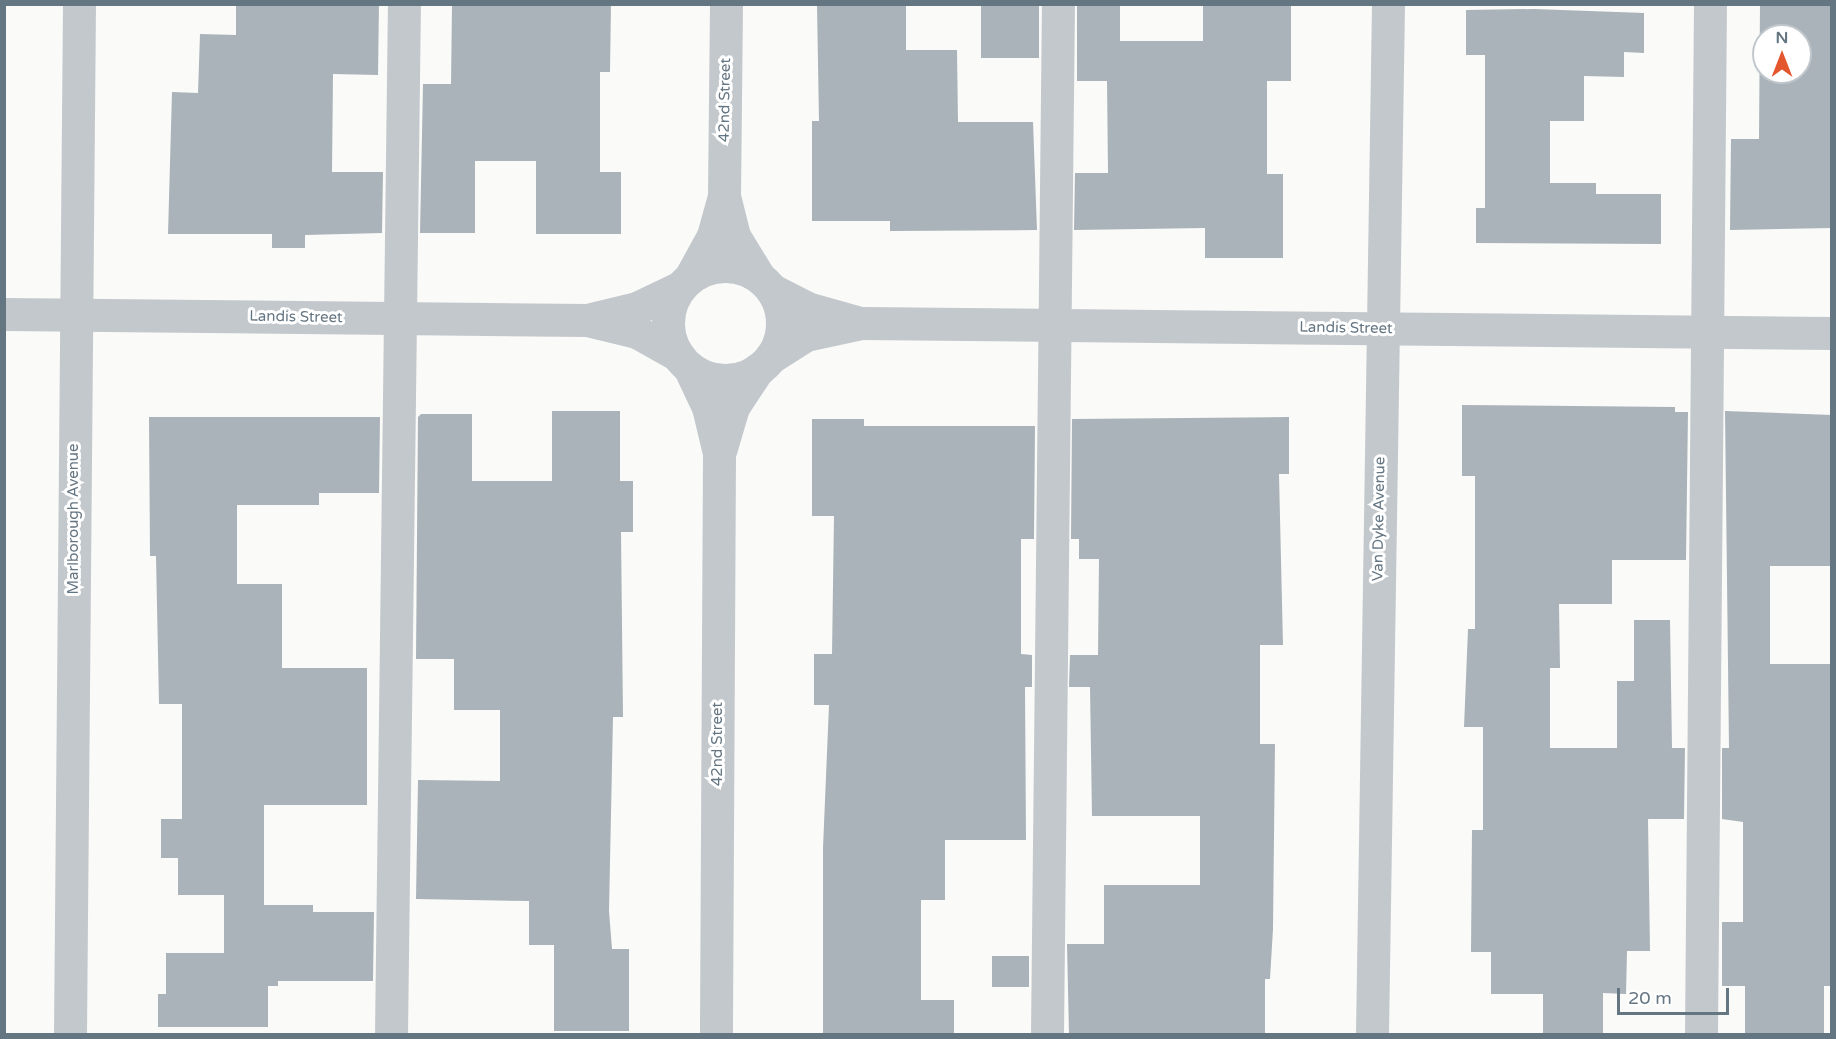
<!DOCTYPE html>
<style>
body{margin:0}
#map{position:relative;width:1836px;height:1039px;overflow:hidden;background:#fafaf8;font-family:"Varela Round",sans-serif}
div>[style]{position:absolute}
.building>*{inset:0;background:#aab3b9}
.minor>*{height:33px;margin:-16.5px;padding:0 16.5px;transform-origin:16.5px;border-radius:16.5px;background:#c3c8cc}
.minor>.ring{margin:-16.5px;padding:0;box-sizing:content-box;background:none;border:33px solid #c3c8cc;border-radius:50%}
span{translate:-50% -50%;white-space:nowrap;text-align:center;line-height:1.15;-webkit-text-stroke:6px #fff;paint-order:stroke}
.street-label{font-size:15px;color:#657683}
.frame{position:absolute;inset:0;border:6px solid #657683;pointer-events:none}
.north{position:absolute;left:1752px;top:24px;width:60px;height:60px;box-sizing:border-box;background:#fff;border:2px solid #c1c8cd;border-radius:50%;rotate:0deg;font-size:16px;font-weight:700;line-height:24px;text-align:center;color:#657683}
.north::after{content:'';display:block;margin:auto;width:21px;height:27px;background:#e4572e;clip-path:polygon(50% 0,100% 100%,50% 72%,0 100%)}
.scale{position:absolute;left:1617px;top:988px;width:112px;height:27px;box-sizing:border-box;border:3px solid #657683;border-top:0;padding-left:8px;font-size:18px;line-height:21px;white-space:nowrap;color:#657683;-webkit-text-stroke:4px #fff;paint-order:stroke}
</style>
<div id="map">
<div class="building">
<div style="clip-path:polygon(236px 4px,379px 4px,378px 75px,333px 74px,332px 172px,383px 172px,382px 233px,305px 235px,305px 248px,272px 248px,272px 234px,168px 234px,172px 92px,198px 93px,200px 34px,236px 35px)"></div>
<div style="clip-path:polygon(452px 4px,611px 4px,610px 72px,600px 72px,600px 172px,621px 172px,621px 234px,536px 234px,536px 161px,475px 161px,475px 233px,420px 233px,423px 84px,451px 84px)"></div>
<div style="clip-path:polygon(981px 4px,1039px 5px,1039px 58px,981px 58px)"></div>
<div style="clip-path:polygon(1203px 4px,1291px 4px,1291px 81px,1267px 81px,1267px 174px,1283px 174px,1283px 258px,1205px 258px,1205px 228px,1074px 230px,1075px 173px,1108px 173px,1107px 81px,1077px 81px,1077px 5px,1120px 5px,1120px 41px,1203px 41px)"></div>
<div style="clip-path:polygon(evenodd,1760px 4px,1832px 4px,1832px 228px,1730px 230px,1731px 139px,1759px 139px,1760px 4px,1764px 36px,1800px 36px,1800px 72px,1764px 72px,1764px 36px)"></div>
<div style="clip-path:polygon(817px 5px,906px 5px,906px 50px,957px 50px,958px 122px,1033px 122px,1037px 230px,890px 231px,890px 221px,812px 221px,812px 121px,819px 121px)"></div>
<div style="clip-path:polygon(1534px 9px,1644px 13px,1644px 53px,1624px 52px,1624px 77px,1584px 76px,1584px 121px,1550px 121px,1550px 183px,1596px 183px,1596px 194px,1661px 194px,1661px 244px,1476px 243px,1476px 208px,1485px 208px,1485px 55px,1466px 55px,1466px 10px)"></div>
<div style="clip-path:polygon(1462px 405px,1675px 407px,1675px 412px,1688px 412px,1686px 560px,1612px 560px,1612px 604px,1559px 604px,1560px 668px,1550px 668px,1550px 748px,1617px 748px,1617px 681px,1634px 681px,1634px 620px,1670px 620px,1672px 748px,1685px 748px,1684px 819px,1648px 819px,1650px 951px,1627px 951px,1626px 994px,1603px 993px,1603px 1035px,1543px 1035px,1543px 994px,1491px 994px,1491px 952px,1471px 952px,1472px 830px,1483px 830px,1483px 727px,1464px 727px,1468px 629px,1475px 629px,1475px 476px,1462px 476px)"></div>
<div style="clip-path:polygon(552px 411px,620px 411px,620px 481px,633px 481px,633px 532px,621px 532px,623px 717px,613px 717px,609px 911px,612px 949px,629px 949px,629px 1031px,554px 1031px,554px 945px,529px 945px,529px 901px,416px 899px,418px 780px,500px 781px,500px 710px,454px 710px,454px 659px,416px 659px,418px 417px,421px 414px,472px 414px,472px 481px,552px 481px)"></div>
<div style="clip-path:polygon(1725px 411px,1832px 415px,1832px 566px,1770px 566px,1770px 664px,1832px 664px,1832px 986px,1824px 986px,1824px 1035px,1745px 1035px,1745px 986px,1722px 986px,1722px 922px,1743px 922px,1743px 822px,1722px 819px,1722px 748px,1729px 748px)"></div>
<div style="clip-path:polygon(149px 417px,380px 417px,379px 493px,319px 493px,319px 505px,237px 505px,237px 584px,282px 584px,282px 668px,367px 668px,367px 805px,264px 805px,264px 905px,313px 905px,313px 912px,374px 912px,373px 981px,278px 981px,278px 986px,268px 986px,268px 1027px,158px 1027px,158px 994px,166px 994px,166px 953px,224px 953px,224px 895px,178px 895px,178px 858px,161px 858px,161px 819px,182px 819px,182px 704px,159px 704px,156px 556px,150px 556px)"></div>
<div style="clip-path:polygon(1289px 417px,1289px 474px,1279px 474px,1283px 645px,1260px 645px,1260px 744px,1275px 744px,1273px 929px,1270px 979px,1265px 979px,1265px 1035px,1069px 1035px,1067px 944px,1104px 944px,1104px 885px,1200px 885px,1200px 816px,1092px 816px,1090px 687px,1069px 687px,1070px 655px,1098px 655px,1099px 559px,1079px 559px,1079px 539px,1071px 539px,1072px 419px)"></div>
<div style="clip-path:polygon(812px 419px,864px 419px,864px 426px,1035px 426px,1034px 539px,1021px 539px,1021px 654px,1032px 655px,1032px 687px,1025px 687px,1026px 840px,945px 840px,945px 900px,921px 900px,921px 1000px,954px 1000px,954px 1035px,823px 1035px,823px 848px,829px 705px,814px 705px,814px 654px,832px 654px,834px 516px,812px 516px)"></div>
<div style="clip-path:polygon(992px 956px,1029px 956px,1029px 987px,992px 987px)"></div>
</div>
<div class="minor">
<div style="left:724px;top:196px;width:41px;rotate:76deg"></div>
<div style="left:734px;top:236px;width:48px;rotate:58.6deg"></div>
<div class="ring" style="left:668px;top:266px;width:81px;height:81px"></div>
<div style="left:691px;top:276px;width:46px;rotate:-61.2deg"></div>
<div style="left:713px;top:236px;width:41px;rotate:-74.6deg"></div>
<div style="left:724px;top:196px;width:192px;rotate:-89.4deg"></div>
<div style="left:772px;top:290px;width:39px;rotate:27deg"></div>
<div style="left:807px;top:308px;width:51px;rotate:15.9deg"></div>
<div style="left:4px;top:314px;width:583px;rotate:0.59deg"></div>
<div style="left:587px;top:320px;width:51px;rotate:13.5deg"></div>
<div style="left:637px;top:332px;width:47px;rotate:29.3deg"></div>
<div style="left:591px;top:319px;width:47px;rotate:-13.4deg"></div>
<div style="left:637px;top:308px;width:47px;rotate:-25.5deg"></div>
<div style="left:771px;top:357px;width:41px;rotate:-32.2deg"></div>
<div style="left:806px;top:335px;width:56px;rotate:-12.3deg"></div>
<div style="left:861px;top:323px;width:971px;rotate:0.59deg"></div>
<div style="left:690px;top:369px;width:42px;rotate:64.7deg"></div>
<div style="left:708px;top:407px;width:47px;rotate:76.6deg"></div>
<div style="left:719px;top:453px;width:581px;rotate:90.3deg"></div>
<div style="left:720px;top:451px;width:46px;rotate:-73.5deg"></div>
<div style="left:733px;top:407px;width:45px;rotate:-56.7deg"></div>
<div style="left:70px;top:1034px;width:1030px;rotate:-89.5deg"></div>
<div style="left:391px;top:1034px;width:1030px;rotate:-89.28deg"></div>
<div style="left:1047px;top:1034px;width:1030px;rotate:-89.39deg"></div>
<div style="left:1372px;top:1034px;width:1030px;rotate:-89.11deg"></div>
<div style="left:1701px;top:1034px;width:1030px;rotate:-89.5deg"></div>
</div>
<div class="street-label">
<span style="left:725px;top:100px;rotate:-89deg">42nd Street</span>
<span style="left:296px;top:317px;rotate:1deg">Landis Street</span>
<span style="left:1346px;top:328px;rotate:1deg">Landis Street</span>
<span style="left:74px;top:519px;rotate:-90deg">Marlborough Avenue</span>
<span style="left:1379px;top:519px;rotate:-89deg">Van Dyke Avenue</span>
<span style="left:718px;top:744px;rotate:-90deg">42nd Street</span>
</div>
<div class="frame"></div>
<div class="north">N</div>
<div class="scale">20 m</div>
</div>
